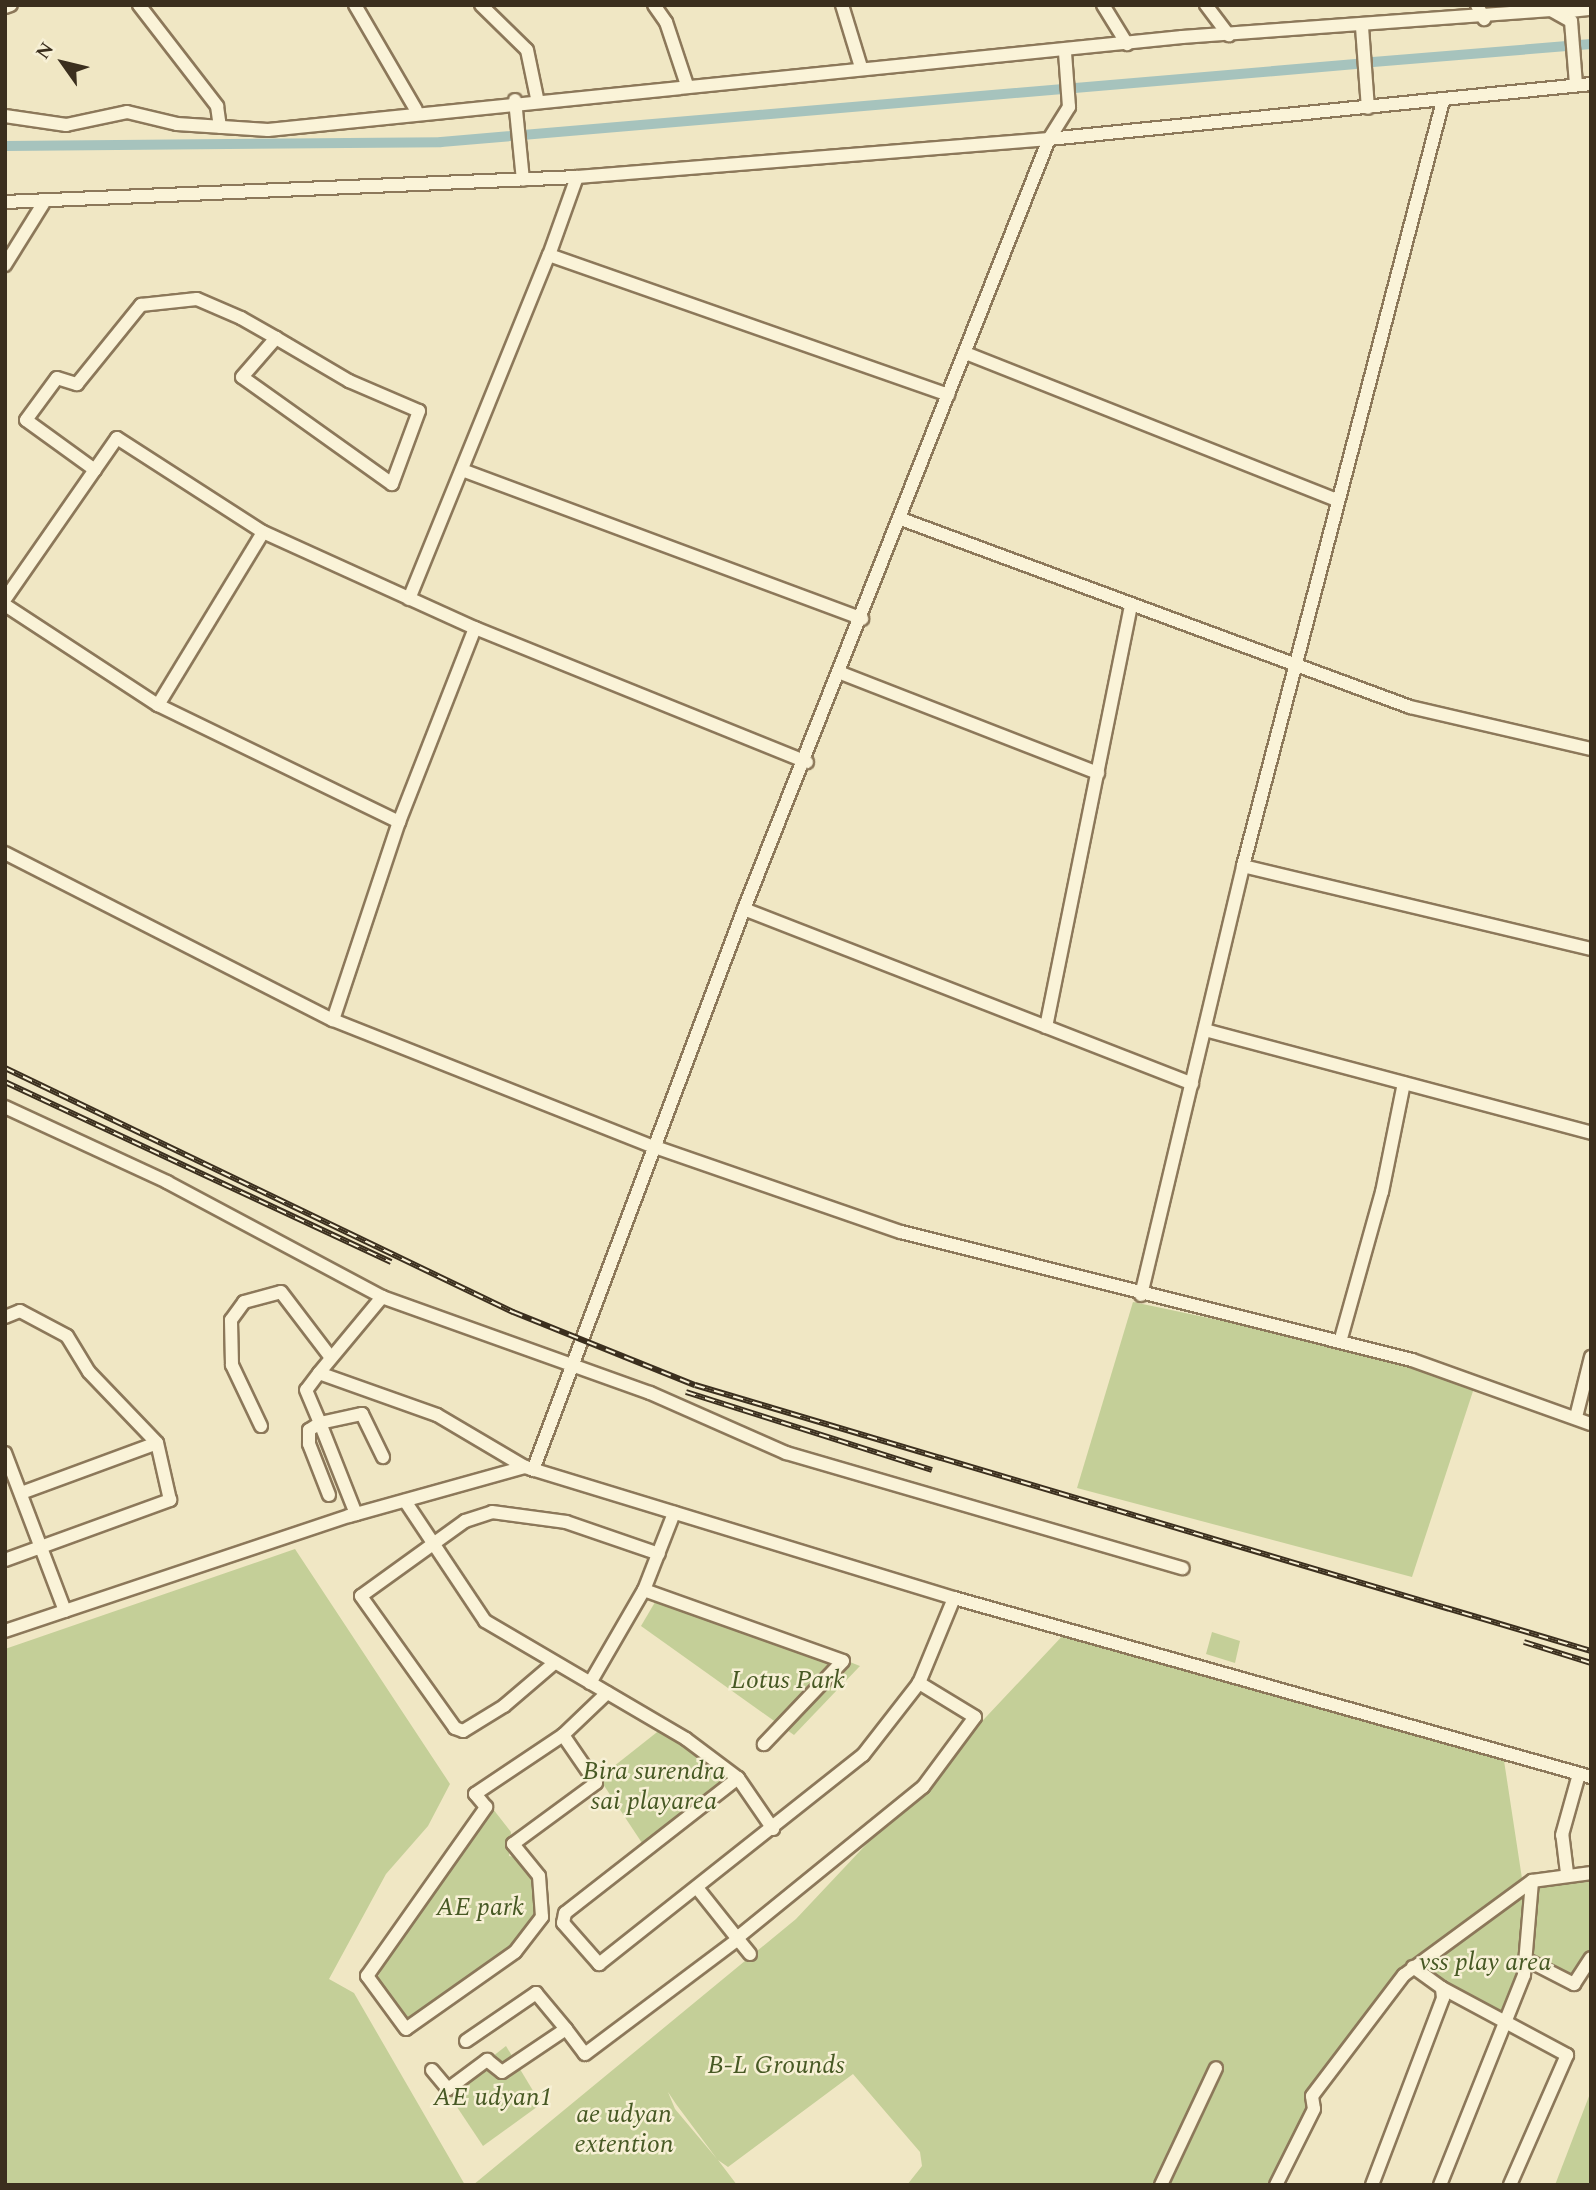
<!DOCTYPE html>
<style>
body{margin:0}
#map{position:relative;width:1596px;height:2190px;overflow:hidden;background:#f0e7c4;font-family:Spectral,serif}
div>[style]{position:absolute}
.green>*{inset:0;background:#c4cf98}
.canal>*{height:10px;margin:-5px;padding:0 5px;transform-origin:5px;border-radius:5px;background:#a6c3bd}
.roads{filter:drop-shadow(2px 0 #8c785a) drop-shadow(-2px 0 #8c785a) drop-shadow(0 2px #8c785a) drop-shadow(0 -2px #8c785a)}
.minor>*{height:12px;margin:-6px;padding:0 6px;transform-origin:6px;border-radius:6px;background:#faf3d8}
.rail>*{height:6px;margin-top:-3px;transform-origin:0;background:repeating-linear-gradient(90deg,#f7f0d5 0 10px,#3b2f1e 0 20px);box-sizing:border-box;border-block:2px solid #3b2f1e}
span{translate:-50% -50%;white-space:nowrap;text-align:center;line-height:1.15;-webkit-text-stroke:5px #f7f0d5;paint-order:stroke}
.park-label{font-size:26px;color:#475924;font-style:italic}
.frame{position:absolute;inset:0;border:7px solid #3b2f1e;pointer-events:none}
.north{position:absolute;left:28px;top:28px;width:70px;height:70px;-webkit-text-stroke:5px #f7f0d5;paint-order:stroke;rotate:304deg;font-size:19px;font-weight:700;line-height:28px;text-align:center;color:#3b2f1e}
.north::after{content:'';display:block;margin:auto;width:24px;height:32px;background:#3b2f1e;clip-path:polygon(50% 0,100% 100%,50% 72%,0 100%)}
</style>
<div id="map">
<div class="green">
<div style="clip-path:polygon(1133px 1302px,1404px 1359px,1476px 1382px,1412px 1577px,1077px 1488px)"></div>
<div style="clip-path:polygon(295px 1549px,450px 1784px,428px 1826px,386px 1874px,329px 1979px,354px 1993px,465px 2185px,5px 2185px,5px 1649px)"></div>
<div style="clip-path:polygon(661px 1592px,760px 1627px,860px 1666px,794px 1735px,641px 1626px)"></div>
<div style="clip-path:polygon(evenodd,1067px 1631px,1503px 1754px,1523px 1885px,1423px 1955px,1356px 2031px,1276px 2185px,907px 2185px,922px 2166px,920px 2152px,853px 2074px,728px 2167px,718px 2160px,737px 2185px,473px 2185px,796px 1919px,1067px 1631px,668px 2092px,676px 2104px,717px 2159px,675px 2109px,668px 2092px)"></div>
<div style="clip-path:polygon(1212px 1632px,1240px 1641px,1235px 1663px,1206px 1654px)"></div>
<div style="clip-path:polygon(661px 1729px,731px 1778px,644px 1846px,599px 1778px)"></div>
<div style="clip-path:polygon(493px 1809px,511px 1832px,509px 1856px,521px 1858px,535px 1884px,536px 1914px,511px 1948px,405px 2021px,377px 1978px,458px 1842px)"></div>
<div style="clip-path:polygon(1591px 1872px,1591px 1956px,1573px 1984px,1526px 1956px,1505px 2018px,1414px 1967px,1532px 1882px)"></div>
<div style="clip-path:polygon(506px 2046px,541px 2104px,483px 2146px,447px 2092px)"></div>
<div style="clip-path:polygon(1591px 2091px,1591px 2185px,1555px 2185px)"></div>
</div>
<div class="canal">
<div style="left:1373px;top:62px;width:219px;rotate:-4.7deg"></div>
<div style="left:5px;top:146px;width:436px;rotate:-0.5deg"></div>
<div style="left:441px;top:142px;width:918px;rotate:-4.87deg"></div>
</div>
<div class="roads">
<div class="minor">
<div style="left:139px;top:5px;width:128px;rotate:52.3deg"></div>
<div style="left:217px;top:106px;width:21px;rotate:82deg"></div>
<div style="left:355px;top:5px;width:121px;rotate:59.8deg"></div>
<div style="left:481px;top:5px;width:64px;rotate:44.4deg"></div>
<div style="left:527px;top:50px;width:49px;rotate:78.2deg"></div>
<div style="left:654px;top:5px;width:21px;rotate:55deg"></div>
<div style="left:666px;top:22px;width:66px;rotate:71.6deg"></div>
<div style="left:842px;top:5px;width:65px;rotate:73deg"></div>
<div style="left:1103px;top:5px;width:46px;rotate:58.4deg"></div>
<div style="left:1206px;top:5px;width:38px;rotate:53deg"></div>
<div style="left:1477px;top:5px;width:16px;rotate:63deg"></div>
<div style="left:5px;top:7px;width:6px;rotate:-18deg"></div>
<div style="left:1561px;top:12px;width:30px;rotate:-6deg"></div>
<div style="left:1362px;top:27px;width:81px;rotate:85.8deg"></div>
<div style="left:515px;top:100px;width:80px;rotate:84.3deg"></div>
<div style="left:5px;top:116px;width:62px;rotate:8.4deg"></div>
<div style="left:66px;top:125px;width:62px;rotate:-12deg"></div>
<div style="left:127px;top:112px;width:51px;rotate:13.5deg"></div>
<div style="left:177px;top:124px;width:91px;rotate:3.8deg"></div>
<div style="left:268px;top:130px;width:919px;rotate:-5.81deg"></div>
<div style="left:1182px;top:37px;width:370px;rotate:-4.2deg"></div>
<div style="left:1551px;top:10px;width:23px;rotate:29deg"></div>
<div style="left:1571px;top:21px;width:64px;rotate:85.5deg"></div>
<div style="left:5px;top:202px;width:573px;rotate:-2.5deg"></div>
<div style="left:577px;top:177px;width:474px;rotate:-4.6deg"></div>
<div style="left:1049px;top:139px;width:545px;rotate:-5.79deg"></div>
<div style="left:549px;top:255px;width:83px;rotate:-70.3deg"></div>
<div style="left:5px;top:265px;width:72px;rotate:-58.1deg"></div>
<div style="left:968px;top:354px;width:397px;rotate:21.6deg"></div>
<div style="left:95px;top:470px;width:85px;rotate:-144.1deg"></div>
<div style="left:26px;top:420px;width:52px;rotate:-53.6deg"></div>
<div style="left:57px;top:378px;width:21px;rotate:17deg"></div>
<div style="left:77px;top:384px;width:102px;rotate:-51deg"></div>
<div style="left:141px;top:305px;width:56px;rotate:-6.1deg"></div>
<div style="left:197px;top:299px;width:48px;rotate:23.4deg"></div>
<div style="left:241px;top:318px;width:40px;rotate:29.7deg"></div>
<div style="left:276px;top:338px;width:85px;rotate:30.5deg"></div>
<div style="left:349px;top:381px;width:76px;rotate:23.2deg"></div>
<div style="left:419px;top:411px;width:78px;rotate:110.3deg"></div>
<div style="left:392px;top:484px;width:184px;rotate:-144.5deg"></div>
<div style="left:242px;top:377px;width:52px;rotate:-48.9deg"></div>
<div style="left:462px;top:470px;width:427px;rotate:20.4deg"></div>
<div style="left:901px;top:519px;width:543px;rotate:20.27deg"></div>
<div style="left:1410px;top:707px;width:186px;rotate:13.1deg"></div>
<div style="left:5px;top:599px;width:196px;rotate:-55.2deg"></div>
<div style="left:117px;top:438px;width:174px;rotate:32.8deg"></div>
<div style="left:263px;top:532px;width:233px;rotate:24.4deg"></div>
<div style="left:409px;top:599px;width:371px;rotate:-67.9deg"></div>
<div style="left:549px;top:255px;width:423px;rotate:19.3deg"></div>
<div style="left:5px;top:605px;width:183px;rotate:33.2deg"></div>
<div style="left:158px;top:705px;width:268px;rotate:25.9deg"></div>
<div style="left:399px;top:822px;width:208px;rotate:-68.6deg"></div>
<div style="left:475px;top:628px;width:358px;rotate:22deg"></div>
<div style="left:841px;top:673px;width:276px;rotate:21.3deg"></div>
<div style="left:158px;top:705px;width:202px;rotate:-58.7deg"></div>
<div style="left:5px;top:853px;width:368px;rotate:27deg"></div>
<div style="left:333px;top:1020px;width:343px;rotate:21.6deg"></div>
<div style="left:652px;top:1146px;width:263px;rotate:19.1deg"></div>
<div style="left:901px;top:1232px;width:527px;rotate:14.06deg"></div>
<div style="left:1412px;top:1360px;width:190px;rotate:19.7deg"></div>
<div style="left:1243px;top:866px;width:358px;rotate:13.4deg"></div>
<div style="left:744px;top:909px;width:481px;rotate:21.3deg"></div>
<div style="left:333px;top:1020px;width:209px;rotate:-71.6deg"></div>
<div style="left:1046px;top:1027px;width:431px;rotate:-78.6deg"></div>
<div style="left:1205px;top:1030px;width:400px;rotate:14.9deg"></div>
<div style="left:5px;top:1107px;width:179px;rotate:24.8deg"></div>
<div style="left:167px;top:1182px;width:244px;rotate:28.1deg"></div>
<div style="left:1141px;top:1295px;width:441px;rotate:-76.6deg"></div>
<div style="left:1243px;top:866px;width:791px;rotate:-75.35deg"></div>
<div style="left:5px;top:1317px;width:16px;rotate:-22deg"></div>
<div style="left:20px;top:1311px;width:53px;rotate:28deg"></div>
<div style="left:67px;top:1336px;width:42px;rotate:58.6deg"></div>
<div style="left:89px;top:1372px;width:98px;rotate:46.2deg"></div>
<div style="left:1340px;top:1342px;width:156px;rotate:-74.4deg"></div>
<div style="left:1382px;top:1192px;width:111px;rotate:-78.6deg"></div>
<div style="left:319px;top:1373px;width:21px;rotate:127deg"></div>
<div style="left:306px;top:1390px;width:36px;rotate:67deg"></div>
<div style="left:320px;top:1423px;width:43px;rotate:-12.1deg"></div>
<div style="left:362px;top:1414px;width:48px;rotate:64deg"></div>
<div style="left:1576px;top:1417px;width:62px;rotate:-76deg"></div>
<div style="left:261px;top:1426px;width:68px;rotate:-115.4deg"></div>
<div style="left:232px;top:1365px;width:45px;rotate:-91.3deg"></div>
<div style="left:231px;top:1320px;width:22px;rotate:-54deg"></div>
<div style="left:244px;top:1302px;width:38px;rotate:-15deg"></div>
<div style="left:281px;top:1292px;width:79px;rotate:52.7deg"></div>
<div style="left:5px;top:1453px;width:169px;rotate:69.2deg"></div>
<div style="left:525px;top:1467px;width:102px;rotate:-149.4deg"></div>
<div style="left:437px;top:1415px;width:125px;rotate:-160.4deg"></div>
<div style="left:319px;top:1373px;width:99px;rotate:-50.3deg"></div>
<div style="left:382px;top:1297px;width:285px;rotate:19.7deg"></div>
<div style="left:650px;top:1393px;width:149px;rotate:23.8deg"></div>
<div style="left:786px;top:1453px;width:413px;rotate:16.2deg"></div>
<div style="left:533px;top:1470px;width:599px;rotate:-69.39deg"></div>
<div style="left:744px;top:909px;width:828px;rotate:-68.39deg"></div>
<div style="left:1049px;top:139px;width:38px;rotate:-58deg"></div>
<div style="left:1069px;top:107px;width:55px;rotate:-94.2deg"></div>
<div style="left:329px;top:1495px;width:55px;rotate:-111.4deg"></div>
<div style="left:309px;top:1444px;width:14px;rotate:-90deg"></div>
<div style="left:309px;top:1430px;width:13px;rotate:-32deg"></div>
<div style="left:320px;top:1423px;width:98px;rotate:68.4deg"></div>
<div style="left:405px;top:1501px;width:144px;rotate:56.3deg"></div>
<div style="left:485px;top:1621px;width:233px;rotate:30.4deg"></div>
<div style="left:686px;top:1739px;width:65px;rotate:36.9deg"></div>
<div style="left:738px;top:1778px;width:62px;rotate:55.5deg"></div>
<div style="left:5px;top:1560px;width:176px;rotate:-20deg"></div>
<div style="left:170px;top:1500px;width:58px;rotate:-102.8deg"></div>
<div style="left:157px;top:1443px;width:145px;rotate:159.8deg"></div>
<div style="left:644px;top:1590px;width:83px;rotate:-68.7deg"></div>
<div style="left:5px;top:1631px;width:363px;rotate:-18.5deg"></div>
<div style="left:349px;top:1516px;width:183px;rotate:-15.6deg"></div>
<div style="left:525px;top:1467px;width:449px;rotate:17deg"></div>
<div style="left:954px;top:1598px;width:662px;rotate:15.7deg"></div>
<div style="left:552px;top:1665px;width:63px;rotate:139.5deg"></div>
<div style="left:504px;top:1706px;width:48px;rotate:148.6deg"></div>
<div style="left:463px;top:1731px;width:9px;rotate:-159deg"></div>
<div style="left:455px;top:1728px;width:162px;rotate:-125.5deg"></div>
<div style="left:361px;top:1596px;width:128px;rotate:-35.8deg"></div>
<div style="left:465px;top:1521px;width:28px;rotate:-18deg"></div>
<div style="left:492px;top:1512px;width:75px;rotate:7.7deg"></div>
<div style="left:566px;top:1522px;width:98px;rotate:19deg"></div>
<div style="left:590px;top:1683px;width:108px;rotate:-59.9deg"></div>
<div style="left:644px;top:1590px;width:211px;rotate:19.6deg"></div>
<div style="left:843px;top:1661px;width:115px;rotate:133.6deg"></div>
<div style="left:563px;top:1735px;width:58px;rotate:55.5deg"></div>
<div style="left:596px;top:1783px;width:103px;rotate:143.7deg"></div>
<div style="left:513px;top:1844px;width:41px;rotate:50.9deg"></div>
<div style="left:539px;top:1876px;width:41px;rotate:85.8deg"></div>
<div style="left:542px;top:1917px;width:44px;rotate:127.6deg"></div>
<div style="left:515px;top:1952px;width:133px;rotate:144.8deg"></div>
<div style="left:406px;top:2029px;width:66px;rotate:-126.3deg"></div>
<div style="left:367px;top:1976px;width:207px;rotate:-54.8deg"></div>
<div style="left:486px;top:1807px;width:17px;rotate:-130deg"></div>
<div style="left:475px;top:1794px;width:106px;rotate:-33.8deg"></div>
<div style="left:563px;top:1735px;width:61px;rotate:-43.7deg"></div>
<div style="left:738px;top:1778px;width:219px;rotate:142deg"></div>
<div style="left:565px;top:1913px;width:10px;rotate:101deg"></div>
<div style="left:563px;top:1923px;width:55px;rotate:48.7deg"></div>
<div style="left:599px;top:1964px;width:337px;rotate:-38.4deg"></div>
<div style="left:863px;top:1755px;width:91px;rotate:-52.1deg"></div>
<div style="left:1567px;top:1873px;width:38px;rotate:-97deg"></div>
<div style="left:1562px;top:1835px;width:63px;rotate:-74.4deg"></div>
<div style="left:698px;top:1889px;width:63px;rotate:51.5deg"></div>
<div style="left:750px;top:1954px;width:21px;rotate:-129deg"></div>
<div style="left:737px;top:1938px;width:240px;rotate:-39.1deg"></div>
<div style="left:923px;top:1787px;width:87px;rotate:-53.4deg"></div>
<div style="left:975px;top:1717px;width:66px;rotate:-148.7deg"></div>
<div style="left:919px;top:1683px;width:92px;rotate:-67.6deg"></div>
<div style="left:1527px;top:1960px;width:53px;rotate:27.1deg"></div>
<div style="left:1574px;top:1984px;width:31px;rotate:-57deg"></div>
<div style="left:1442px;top:1988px;width:142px;rotate:28.2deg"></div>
<div style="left:1567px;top:2055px;width:142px;rotate:113.7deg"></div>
<div style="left:466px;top:2041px;width:85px;rotate:-34.4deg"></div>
<div style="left:536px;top:1993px;width:47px;rotate:50.2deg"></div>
<div style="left:432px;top:2070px;width:25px;rotate:50deg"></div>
<div style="left:448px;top:2089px;width:49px;rotate:-36.6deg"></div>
<div style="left:487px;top:2060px;width:19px;rotate:39deg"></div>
<div style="left:502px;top:2072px;width:77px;rotate:-33.9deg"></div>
<div style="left:566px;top:2029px;width:31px;rotate:53deg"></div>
<div style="left:585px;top:2054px;width:191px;rotate:-36.9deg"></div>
<div style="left:1161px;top:2185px;width:129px;rotate:-64.8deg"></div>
<div style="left:1276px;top:2185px;width:85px;rotate:-63.4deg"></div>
<div style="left:1314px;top:2109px;width:13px;rotate:-99deg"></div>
<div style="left:1312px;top:2096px;width:152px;rotate:-52.8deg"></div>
<div style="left:1404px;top:1975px;width:159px;rotate:-36.3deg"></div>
<div style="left:1532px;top:1881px;width:60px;rotate:-7.7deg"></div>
<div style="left:1372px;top:2185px;width:200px;rotate:-69.2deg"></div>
<div style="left:1443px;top:1998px;width:10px;rotate:-96deg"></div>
<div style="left:1442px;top:1988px;width:36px;rotate:-144deg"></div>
<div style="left:1440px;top:2185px;width:226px;rotate:-68.2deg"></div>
<div style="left:1524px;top:1975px;width:94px;rotate:-85.1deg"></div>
</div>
</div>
<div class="rail">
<div style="left:5px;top:1068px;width:564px;rotate:25.66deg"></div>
<div style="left:513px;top:1312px;width:196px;rotate:21.9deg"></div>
<div style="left:695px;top:1385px;width:935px;rotate:16.53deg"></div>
<div style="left:5px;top:1082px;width:426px;rotate:25deg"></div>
<div style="left:686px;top:1392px;width:258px;rotate:17.6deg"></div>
<div style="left:1524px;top:1642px;width:70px;rotate:17.4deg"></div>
</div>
<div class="park-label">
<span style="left:788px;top:1681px">Lotus Park</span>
<span style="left:654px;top:1787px">Bira surendra<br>sai playarea</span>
<span style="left:480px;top:1908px">AE park</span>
<span style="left:1485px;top:1963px">vss play area</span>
<span style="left:776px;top:2066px">B-L Grounds</span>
<span style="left:493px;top:2098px">AE udyan1</span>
<span style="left:624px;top:2130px">ae udyan<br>extention</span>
</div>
<div class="frame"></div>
<div class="north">N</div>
</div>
